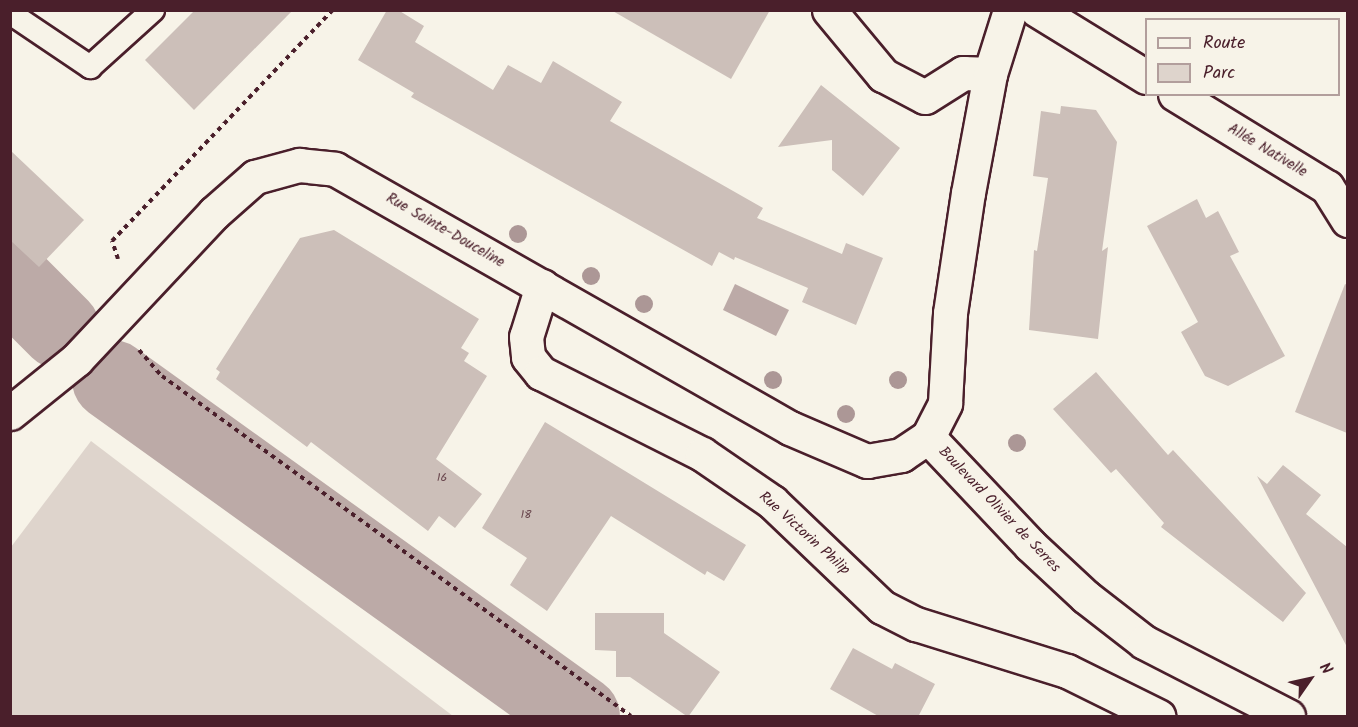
<!DOCTYPE html>
<meta charset="utf-8">
<style>
body{margin:0}
#map{position:relative;width:1358px;height:727px;overflow:hidden;background:#f7f3e8;font-family:Kalam,sans-serif}
div>[style]{position:absolute}
.green>*{inset:0;background:#ded4cc}
.water>*{inset:0;background:#bcaaa7}
.river>*{height:80px;margin:-40px;padding:0 40px;transform-origin:40px;border-radius:40px;background:#bcaaa7}
.building>*{inset:0;background:#ccbfb9}
.path>*{height:4px;margin-top:-2px;transform-origin:0;background:repeating-linear-gradient(90deg,#4a1f2b 0 4.5px,transparent 0 9px)}
.roads{filter:drop-shadow(2px 0 #4a1f2b) drop-shadow(-2px 0 #4a1f2b) drop-shadow(0 2px #4a1f2b) drop-shadow(0 -2px #4a1f2b)}
.service>*{height:22px;margin:-11px;padding:0 11px;transform-origin:11px;border-radius:11px;background:#f7f3e8}
.minor>*{height:33px;margin:-16.5px;padding:0 16.5px;transform-origin:16.5px;border-radius:16.5px;background:#f7f3e8}
.trees>*{width:18px;height:18px;margin:-9px;border-radius:50%;background:#ac9796}
span{translate:-50% -50%;white-space:nowrap;text-align:center;line-height:1.15;-webkit-text-stroke:5px #f7f3e8;paint-order:stroke}
.number-label{font-size:12px;color:#6a474e}
.number-label span{-webkit-text-stroke-width:0}
.street-label{font-size:15px;color:#4a1f2b}
.frame{position:absolute;inset:0;border:12px solid #4a1f2b;pointer-events:none}
.legend{position:absolute;left:1145px;top:18px;width:195px;height:78px;box-sizing:border-box;background:#f7f3e8;border:2px solid #b29e9c;margin:0;padding:8px 10px;list-style:none;font-size:18px;color:#4a1f2b}
.legend li{display:flex;align-items:center;gap:12px;height:30px}
.legend b{width:30px;border:2px solid #b29e9c}
.north{position:absolute;left:1280px;top:649px;width:60px;height:60px;-webkit-text-stroke:4px #f7f3e8;paint-order:stroke;rotate:56deg;font-size:16px;font-weight:700;line-height:24px;text-align:center;color:#4a1f2b}
.north::after{content:'';display:block;margin:auto;width:21px;height:27px;background:#4a1f2b;clip-path:polygon(50% 0,100% 100%,50% 72%,0 100%)}
</style>
<div id="map">
<div class="green">
<div style="clip-path:polygon(91px 441px,453px 716px,11px 716px,11px 547px)"></div>
</div>
<div class="water">
<div style="clip-path:polygon(735px 284px,789px 310px,776px 336px,723px 310px)"></div>
</div>
<div class="river">
<div style="left:10px;top:279px;width:71px;rotate:45deg"></div>
<div style="left:112px;top:380px;width:576px;rotate:35.68deg"></div>
</div>
<div class="building">
<div style="clip-path:polygon(195px 10px,293px 10px,194px 110px,145px 60px)"></div>
<div style="clip-path:polygon(387px 10px,398px 10px,424px 26px,415px 42px,493px 90px,508px 65px,541px 83px,553px 61px,622px 102px,610px 121px,763px 208px,757px 218px,842px 254px,846px 243px,883px 258px,856px 325px,802px 302px,808px 288px,735px 257px,734px 260px,719px 252px,712px 266px,411px 97px,414px 93px,358px 60px)"></div>
<div style="clip-path:polygon(611px 10px,770px 10px,731px 79px)"></div>
<div style="clip-path:polygon(821px 85px,900px 148px,863px 196px,832px 170px,832px 140px,778px 147px)"></div>
<div style="clip-path:polygon(1061px 106px,1096px 110px,1117px 142px,1102px 251px,1108px 247px,1098px 339px,1029px 330px,1034px 250px,1037px 251px,1048px 178px,1033px 176px,1041px 111px,1060px 114px)"></div>
<div style="clip-path:polygon(10px 150px,84px 220px,39px 267px,10px 240px)"></div>
<div style="clip-path:polygon(1197px 199px,1206px 218px,1218px 211px,1239px 252px,1230px 256px,1285px 356px,1228px 386px,1205px 376px,1181px 332px,1198px 322px,1147px 226px)"></div>
<div style="clip-path:polygon(334px 230px,479px 319px,461px 348px,469px 353px,464px 361px,487px 376px,436px 459px,482px 494px,455px 528px,439px 516px,428px 531px,311px 442px,307px 447px,216px 379px,220px 372px,216px 369px,300px 238px)"></div>
<div style="clip-path:polygon(1345px 284px,1347px 285px,1347px 433px,1295px 412px)"></div>
<div style="clip-path:polygon(1096px 372px,1168px 455px,1173px 450px,1306px 593px,1283px 622px,1161px 527px,1164px 523px,1116px 469px,1111px 473px,1053px 409px)"></div>
<div style="clip-path:polygon(545px 422px,746px 545px,724px 581px,707px 571px,705px 575px,611px 516px,547px 611px,510px 585px,527px 558px,482px 528px)"></div>
<div style="clip-path:polygon(1283px 465px,1321px 495px,1306px 514px,1347px 547px,1347px 647px,1257px 476px,1267px 484px)"></div>
<div style="clip-path:polygon(595px 613px,664px 613px,664px 633px,720px 672px,688px 717px,630px 677px,616px 677px,616px 651px,595px 650px)"></div>
<div style="clip-path:polygon(853px 648px,892px 669px,895px 663px,935px 684px,918px 717px,880px 717px,830px 689px)"></div>
</div>
<div class="path">
<div style="left:118px;top:259px;width:19px;rotate:-108deg"></div>
<div style="left:112px;top:241px;width:320px;rotate:-46.3deg"></div>
<div style="left:139px;top:350px;width:35px;rotate:49deg"></div>
<div style="left:162px;top:376px;width:579px;rotate:35.94deg"></div>
</div>
<div class="roads">
<div class="service">
<div style="left:10px;top:13px;width:97px;rotate:34deg"></div>
<div style="left:90px;top:67px;width:85px;rotate:-42.1deg"></div>
</div>
<div class="minor">
<div style="left:829px;top:10px;width:85px;rotate:50.3deg"></div>
<div style="left:883px;top:75px;width:47px;rotate:27.6deg"></div>
<div style="left:925px;top:97px;width:45px;rotate:-32.3deg"></div>
<div style="left:963px;top:73px;width:27px;rotate:2deg"></div>
<div style="left:1037px;top:10px;width:128px;rotate:31.6deg"></div>
<div style="left:1175px;top:94px;width:178px;rotate:31.5deg"></div>
<div style="left:1327px;top:187px;width:39px;rotate:58deg"></div>
<div style="left:542px;top:286px;width:53px;rotate:107.4deg"></div>
<div style="left:526px;top:337px;width:20px;rotate:84deg"></div>
<div style="left:528px;top:357px;width:21px;rotate:51deg"></div>
<div style="left:541px;top:373px;width:180px;rotate:26.7deg"></div>
<div style="left:702px;top:454px;width:85px;rotate:34.4deg"></div>
<div style="left:772px;top:502px;width:152px;rotate:43.7deg"></div>
<div style="left:882px;top:607px;width:38px;rotate:27deg"></div>
<div style="left:916px;top:624px;width:158px;rotate:17.3deg"></div>
<div style="left:1067px;top:671px;width:102px;rotate:26.3deg"></div>
<div style="left:10px;top:413px;width:85px;rotate:-38.8deg"></div>
<div style="left:76px;top:360px;width:202px;rotate:-46.8deg"></div>
<div style="left:214px;top:213px;width:55px;rotate:-41.3deg"></div>
<div style="left:255px;top:177px;width:46px;rotate:-15.3deg"></div>
<div style="left:299px;top:165px;width:36px;rotate:6deg"></div>
<div style="left:335px;top:169px;width:524px;rotate:29.65deg"></div>
<div style="left:790px;top:428px;width:84px;rotate:23.2deg"></div>
<div style="left:867px;top:461px;width:35px;rotate:-10deg"></div>
<div style="left:901px;top:455px;width:32px;rotate:-34deg"></div>
<div style="left:928px;top:437px;width:149px;rotate:46.6deg"></div>
<div style="left:1030px;top:545px;width:76px;rotate:42.9deg"></div>
<div style="left:1086px;top:597px;width:73px;rotate:37.8deg"></div>
<div style="left:1144px;top:642px;width:162px;rotate:27.2deg"></div>
<div style="left:928px;top:437px;width:38px;rotate:-63deg"></div>
<div style="left:945px;top:403px;width:90px;rotate:-86.8deg"></div>
<div style="left:950px;top:313px;width:121px;rotate:-81.5deg"></div>
<div style="left:968px;top:193px;width:121px;rotate:-79.5deg"></div>
<div style="left:990px;top:74px;width:67px;rotate:-72.6deg"></div>
</div>
</div>
<div class="trees">
<div style="left:518px;top:234px"></div>
<div style="left:591px;top:276px"></div>
<div style="left:644px;top:304px"></div>
<div style="left:773px;top:380px"></div>
<div style="left:898px;top:380px"></div>
<div style="left:846px;top:414px"></div>
<div style="left:1017px;top:443px"></div>
</div>
<div class="number-label">
<span style="left:442px;top:478px">16</span>
<span style="left:526px;top:515px">18</span>
</div>
<div class="street-label">
<span style="left:1267px;top:151px;rotate:31deg">Allée Nativelle</span>
<span style="left:445px;top:231px;rotate:30deg">Rue Sainte-Douceline</span>
<span style="left:999px;top:510px;rotate:46deg">Boulevard Olivier de Serres</span>
<span style="left:804px;top:534px;rotate:42deg">Rue Victorin Philip</span>
</div>
<div class="frame"></div>
<ul class="legend">
<li><b style="height:8px;background:#f7f3e8"></b>Route</li>
<li><b style="height:16px;background:#ded4cc"></b>Parc</li>
</ul>
<div class="north">N</div>
</div>
